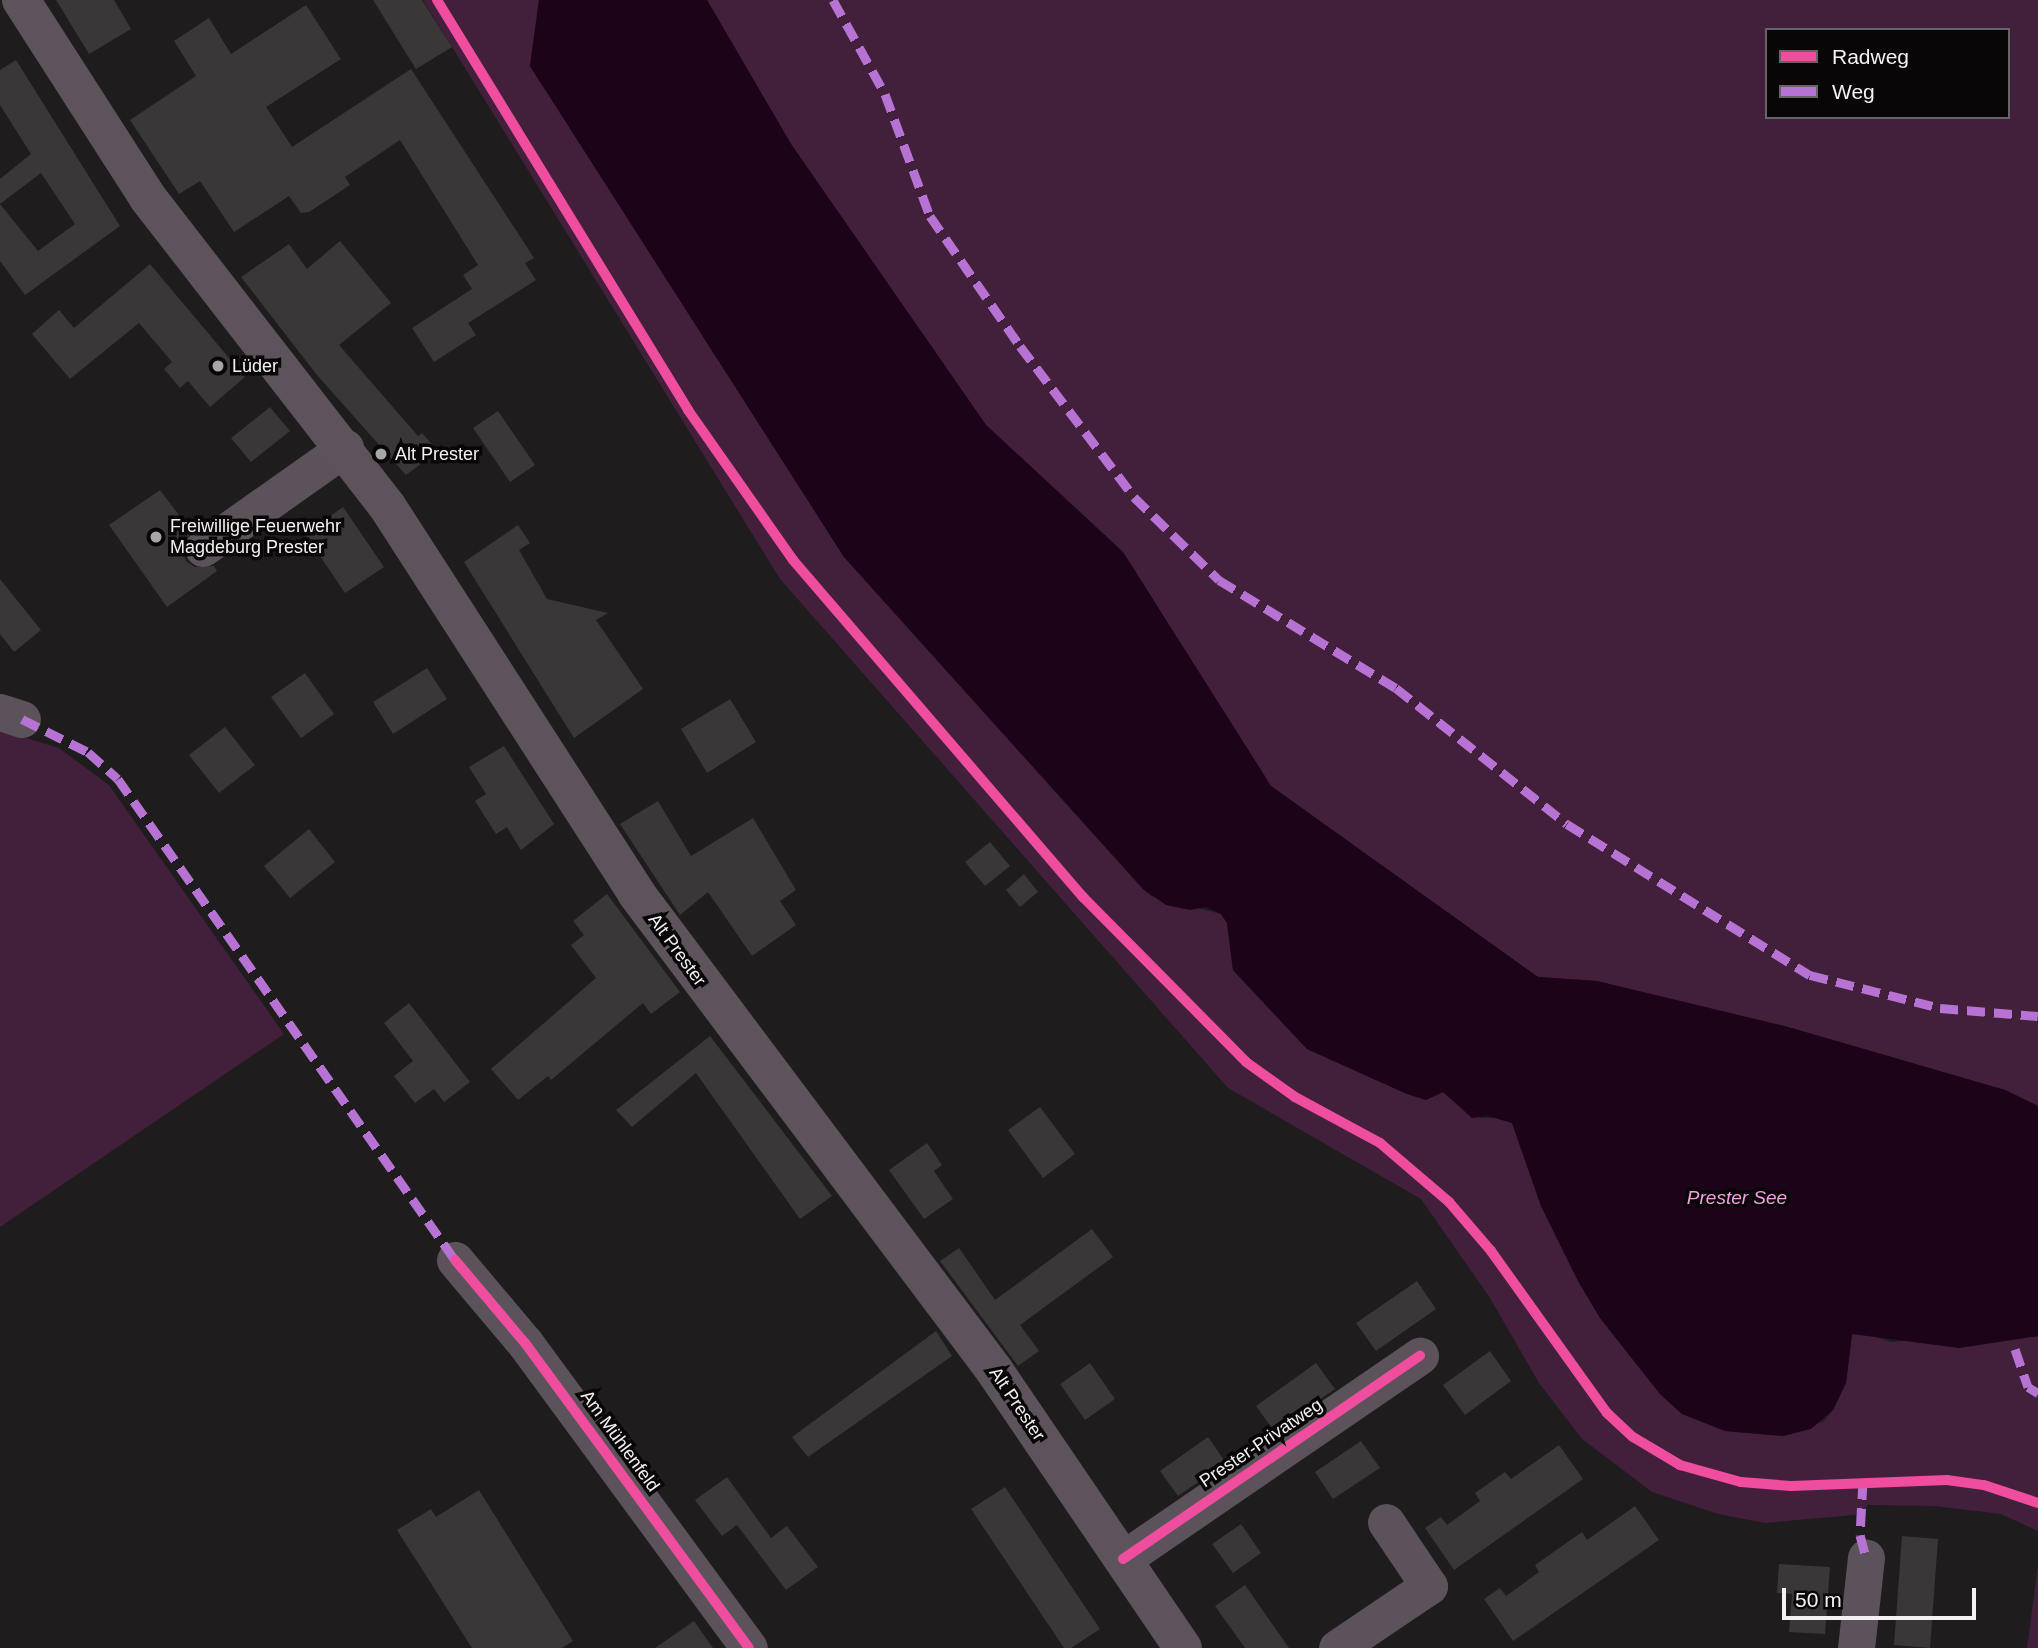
<!DOCTYPE html>
<meta charset="utf-8">
<style>
body{margin:0}
#map{position:relative;width:2038px;height:1648px;overflow:hidden;background:#1e1c1d;font-family:Helvetica,sans-serif}
div>[style]{position:absolute}
.green>*{inset:0;background:#421f3a}
.water>*{inset:0;background:#1c0317}
.building>*{inset:0;background:#393738}
.minor>*{height:37px;margin:-18.5px;padding:0 18.5px;transform-origin:18.5px;border-radius:18.5px;background:#5b5359}
.major>*{height:38px;margin:-19px;padding:0 19px;transform-origin:19px;border-radius:19px;background:#5d535a}
.quiet>*{height:9px;margin-top:-4.5px;transform-origin:0;background:repeating-linear-gradient(90deg,#b673d3 0 18px,transparent 0 27px)}
.cycleway>*{height:10px;margin:-5px;padding:0 5px;transform-origin:5px;border-radius:5px;background:#ef4d9e}
.dots>*{width:19px;height:19px;translate:-50% -50%;box-sizing:border-box;border:4px solid #080607;border-radius:50%}
span{translate:-50% -50%;white-space:nowrap;text-align:center;line-height:1.15;-webkit-text-stroke:7px #080607;paint-order:stroke}
.poi-label{font-size:18px;color:#f4f1f3}
.left{translate:0 -50%;text-align:left}
.street-label{font-size:18px;color:#f4f1f3}
.water-label{font-size:19px;color:#f69ee1;font-style:italic}
.legend{position:absolute;left:1765px;top:28px;width:245px;height:91px;box-sizing:border-box;background:#080607;border:2px solid #666465;margin:0;padding:9px 12px;list-style:none;font-size:21px;color:#f4f1f3}
.legend li{display:flex;align-items:center;gap:14px;height:35px}
.legend b{width:35px;border:2px solid #666465}
.scale{position:absolute;left:1782px;top:1588px;width:194px;height:32px;box-sizing:border-box;border:4px solid #f4f1f3;border-top:0;padding-left:9px;font-size:21px;line-height:24px;white-space:nowrap;color:#f4f1f3;-webkit-text-stroke:5px #080607;paint-order:stroke}
</style>
<div id="map">
<div class="green">
<div style="clip-path:polygon(423px 0,539px 0,530px 66px,844px 557px,1143px 889px,1151px 896px,1221px 914px,1227px 923px,1233px 970px,1307px 1049px,1407px 1094px,1426px 1099px,1443px 1092px,1480px 1118px,1501px 1118px,1512px 1123px,1541px 1206px,1578px 1281px,1600px 1318px,1660px 1394px,1682px 1414px,1725px 1431px,1783px 1436px,1824px 1421px,1833px 1410px,1846px 1383px,1852px 1334px,1864px 1333px,1891px 1342px,1919px 1339px,1959px 1348px,2038px 1336px,2038px 1531px,2001px 1514px,1934px 1506px,1867px 1505px,1865px 1514px,1765px 1523px,1718px 1514px,1652px 1492px,1582px 1439px,1539px 1383px,1490px 1298px,1421px 1199px,1228px 1088px,780px 579px)"></div>
<div style="clip-path:polygon(evenodd,707px 0,2038px 0,2038px 1106px,2005px 1090px,1788px 1027px,1597px 981px,1538px 977px,1271px 786px,1123px 552px,986px 425px,791px 144px,707px 0,1767px 30px,2008px 30px,2008px 117px,1767px 117px,1767px 30px)"></div>
<div style="clip-path:polygon(0 730px,59px 748px,109px 785px,284px 1034px,0 1227px)"></div>
<div style="clip-path:polygon(2038px 1565px,2038px 1648px,2027px 1648px)"></div>
</div>
<div class="water">
<div style="clip-path:polygon(539px 0,707px 0,791px 144px,986px 425px,1123px 552px,1271px 786px,1538px 977px,1597px 981px,1788px 1027px,2005px 1090px,2038px 1106px,2038px 1336px,1959px 1348px,1852px 1334px,1846px 1383px,1833px 1410px,1811px 1429px,1783px 1436px,1725px 1431px,1682px 1414px,1660px 1394px,1600px 1318px,1578px 1281px,1541px 1206px,1512px 1123px,1488px 1116px,1472px 1118px,1443px 1092px,1426px 1100px,1407px 1094px,1307px 1049px,1233px 970px,1227px 923px,1221px 914px,1206px 907px,1190px 910px,1166px 905px,1143px 889px,844px 557px,530px 66px)"></div>
</div>
<div class="building">
<div style="clip-path:polygon(56px 0,114px 0,131px 29px,89px 54px)"></div>
<div style="clip-path:polygon(373px 0,422px 0,452px 47px,416px 69px)"></div>
<div style="clip-path:polygon(306px 5px,341px 59px,266px 107px,292px 147px,411px 69px,534px 258px,525px 263px,536px 280px,468px 323px,476px 335px,434px 362px,412px 328px,472px 289px,463px 275px,478px 265px,400px 140px,345px 177px,350px 185px,309px 212px,301px 213px,289px 196px,234px 232px,200px 181px,179px 194px,130px 120px,196px 76px,174px 41px,209px 18px,231px 54px)"></div>
<div style="clip-path:polygon(evenodd,16px 60px,120px 226px,25px 295px,0 261px,0 179px,31px 154px,0 105px,0 70px,16px 60px,41px 173px,75px 224px,38px 251px,0 204px,41px 173px)"></div>
<div style="clip-path:polygon(340px 241px,391px 303px,339px 345px,418px 436px,422px 433px,438px 451px,406px 475px,317px 375px,241px 277px,289px 244px,307px 269px)"></div>
<div style="clip-path:polygon(150px 264px,245px 377px,210px 407px,188px 381px,180px 388px,164px 369px,172px 362px,139px 323px,70px 379px,32px 334px,59px 310px,74px 328px)"></div>
<div style="clip-path:polygon(270px 407px,290px 431px,251px 462px,231px 438px)"></div>
<div style="clip-path:polygon(498px 411px,535px 465px,510px 482px,473px 428px)"></div>
<div style="clip-path:polygon(160px 490px,191px 531px,182px 549px,186px 561px,195px 567px,214px 566px,217px 571px,167px 607px,109px 525px)"></div>
<div style="clip-path:polygon(343px 507px,384px 567px,345px 593px,305px 534px)"></div>
<div style="clip-path:polygon(518px 525px,530px 543px,519px 550px,547px 599px,608px 613px,596px 620px,643px 689px,574px 738px,464px 562px)"></div>
<div style="clip-path:polygon(0 579px,41px 630px,14px 652px,0 634px)"></div>
<div style="clip-path:polygon(427px 668px,447px 699px,393px 734px,373px 702px)"></div>
<div style="clip-path:polygon(305px 673px,334px 714px,301px 738px,271px 697px)"></div>
<div style="clip-path:polygon(730px 699px,756px 742px,707px 773px,681px 729px)"></div>
<div style="clip-path:polygon(225px 727px,255px 765px,219px 793px,189px 755px)"></div>
<div style="clip-path:polygon(504px 746px,554px 824px,521px 850px,507px 827px,496px 834px,475px 801px,486px 794px,469px 767px)"></div>
<div style="clip-path:polygon(658px 801px,691px 856px,753px 818px,796px 890px,780px 901px,796px 925px,752px 956px,708px 892px,680px 915px,620px 824px)"></div>
<div style="clip-path:polygon(309px 829px,335px 862px,290px 898px,264px 866px)"></div>
<div style="clip-path:polygon(990px 842px,1010px 866px,985px 886px,965px 862px)"></div>
<div style="clip-path:polygon(1024px 874px,1038px 892px,1020px 907px,1006px 890px)"></div>
<div style="clip-path:polygon(607px 894px,680px 992px,651px 1014px,643px 1003px,551px 1080px,548px 1076px,518px 1100px,491px 1069px,596px 978px,571px 945px,584px 935px,573px 921px)"></div>
<div style="clip-path:polygon(409px 1003px,470px 1082px,444px 1102px,434px 1089px,415px 1103px,394px 1076px,413px 1061px,384px 1023px)"></div>
<div style="clip-path:polygon(710px 1036px,832px 1196px,800px 1219px,696px 1073px,632px 1127px,616px 1110px)"></div>
<div style="clip-path:polygon(1040px 1107px,1075px 1154px,1043px 1178px,1008px 1130px)"></div>
<div style="clip-path:polygon(927px 1143px,942px 1165px,934px 1171px,953px 1199px,924px 1219px,889px 1170px)"></div>
<div style="clip-path:polygon(1092px 1229px,1113px 1257px,1020px 1325px,1039px 1351px,1018px 1366px,940px 1261px,959px 1248px,995px 1300px)"></div>
<div style="clip-path:polygon(1417px 1281px,1436px 1309px,1376px 1351px,1356px 1323px)"></div>
<div style="clip-path:polygon(936px 1331px,952px 1356px,808px 1457px,792px 1437px)"></div>
<div style="clip-path:polygon(1490px 1351px,1511px 1381px,1465px 1415px,1443px 1385px)"></div>
<div style="clip-path:polygon(1090px 1363px,1115px 1399px,1085px 1420px,1060px 1384px)"></div>
<div style="clip-path:polygon(1316px 1363px,1335px 1389px,1274px 1431px,1256px 1406px)"></div>
<div style="clip-path:polygon(1208px 1437px,1226px 1463px,1178px 1496px,1160px 1471px)"></div>
<div style="clip-path:polygon(1361px 1441px,1380px 1468px,1333px 1499px,1315px 1472px)"></div>
<div style="clip-path:polygon(1559px 1445px,1583px 1479px,1454px 1570px,1425px 1528px,1441px 1517px,1447px 1525px,1480px 1501px,1475px 1493px,1505px 1472px,1511px 1479px)"></div>
<div style="clip-path:polygon(727px 1477px,771px 1538px,787px 1526px,818px 1567px,786px 1590px,737px 1525px,722px 1536px,695px 1500px)"></div>
<div style="clip-path:polygon(1005px 1487px,1100px 1629px,1071px 1648px,1064px 1648px,971px 1509px)"></div>
<div style="clip-path:polygon(479px 1490px,573px 1641px,562px 1648px,472px 1648px,397px 1530px,431px 1509px,436px 1517px)"></div>
<div style="clip-path:polygon(1635px 1506px,1659px 1540px,1513px 1641px,1484px 1599px,1500px 1588px,1506px 1596px,1539px 1572px,1535px 1565px,1582px 1532px,1587px 1540px)"></div>
<div style="clip-path:polygon(1241px 1524px,1261px 1553px,1233px 1573px,1212px 1544px)"></div>
<div style="clip-path:polygon(1902px 1536px,1938px 1539px,1930px 1648px,1894px 1645px)"></div>
<div style="clip-path:polygon(1779px 1564px,1830px 1567px,1825px 1634px,1789px 1632px,1792px 1594px,1777px 1593px)"></div>
<div style="clip-path:polygon(1245px 1585px,1289px 1648px,1245px 1648px,1215px 1606px)"></div>
<div style="clip-path:polygon(694px 1621px,713px 1648px,655px 1648px)"></div>
</div>
<div class="minor">
<div style="left:203px;top:548px;width:174px;rotate:-35.2deg"></div>
<div style="left:0;top:712px;width:23px;rotate:18deg"></div>
<div style="left:455px;top:1260px;width:109px;rotate:49.9deg"></div>
<div style="left:525px;top:1343px;width:378px;rotate:53.7deg"></div>
<div style="left:1123px;top:1559px;width:360px;rotate:-34.4deg"></div>
<div style="left:1337px;top:1648px;width:111px;rotate:-34deg"></div>
<div style="left:1429px;top:1586px;width:77px;rotate:-123.9deg"></div>
<div style="left:1856px;top:1648px;width:91px;rotate:-83.7deg"></div>
</div>
<div class="major">
<div style="left:21px;top:0;width:235px;rotate:57.3deg"></div>
<div style="left:148px;top:198px;width:390px;rotate:52.2deg"></div>
<div style="left:387px;top:506px;width:460px;rotate:57.2deg"></div>
<div style="left:636px;top:893px;width:596px;rotate:53.11deg"></div>
<div style="left:994px;top:1370px;width:336px;rotate:55.8deg"></div>
</div>
<div class="quiet">
<div style="left:833px;top:0;width:107px;rotate:61deg"></div>
<div style="left:885px;top:94px;width:130px;rotate:69.8deg"></div>
<div style="left:930px;top:216px;width:158px;rotate:55.3deg"></div>
<div style="left:1020px;top:346px;width:189px;rotate:52.9deg"></div>
<div style="left:1134px;top:497px;width:119px;rotate:44.3deg"></div>
<div style="left:1219px;top:580px;width:207px;rotate:31.4deg"></div>
<div style="left:1396px;top:688px;width:218px;rotate:38.5deg"></div>
<div style="left:1567px;top:824px;width:286px;rotate:31.9deg"></div>
<div style="left:1810px;top:975px;width:134px;rotate:14.2deg"></div>
<div style="left:1940px;top:1008px;width:98px;rotate:4.7deg"></div>
<div style="left:22px;top:719px;width:74px;rotate:26.6deg"></div>
<div style="left:88px;top:752px;width:40px;rotate:42deg"></div>
<div style="left:118px;top:779px;width:587px;rotate:54.98deg"></div>
<div style="left:2015px;top:1349px;width:40px;rotate:71.1deg"></div>
<div style="left:2028px;top:1387px;width:12px;rotate:31deg"></div>
<div style="left:1863px;top:1481px;width:54px;rotate:93.2deg"></div>
<div style="left:1860px;top:1535px;width:24px;rotate:75deg"></div>
</div>
<div class="cycleway">
<div style="left:437px;top:0;width:481px;rotate:58.5deg"></div>
<div style="left:688px;top:410px;width:183px;rotate:55deg"></div>
<div style="left:793px;top:560px;width:445px;rotate:49.3deg"></div>
<div style="left:1083px;top:897px;width:232px;rotate:45.3deg"></div>
<div style="left:1246px;top:1062px;width:60px;rotate:35.5deg"></div>
<div style="left:1295px;top:1097px;width:97px;rotate:28.4deg"></div>
<div style="left:1380px;top:1143px;width:91px;rotate:40.5deg"></div>
<div style="left:1449px;top:1202px;width:65px;rotate:49.4deg"></div>
<div style="left:1491px;top:1251px;width:199px;rotate:54.4deg"></div>
<div style="left:1607px;top:1413px;width:35px;rotate:43deg"></div>
<div style="left:1633px;top:1437px;width:55px;rotate:30.8deg"></div>
<div style="left:1680px;top:1465px;width:63px;rotate:15.6deg"></div>
<div style="left:1741px;top:1482px;width:50px;rotate:4.6deg"></div>
<div style="left:1791px;top:1486px;width:156px;rotate:-2.2deg"></div>
<div style="left:1947px;top:1480px;width:37px;rotate:8deg"></div>
<div style="left:1984px;top:1485px;width:57px;rotate:18.4deg"></div>
<div style="left:455px;top:1260px;width:109px;rotate:49.9deg"></div>
<div style="left:525px;top:1343px;width:378px;rotate:53.7deg"></div>
<div style="left:1123px;top:1559px;width:360px;rotate:-34.4deg"></div>
</div>
<div class="dots">
<div style="left:218px;top:366px;background:#a9a6a8"></div>
<div style="left:381px;top:454px;background:#a9a6a8"></div>
<div style="left:156px;top:537px;background:#a9a6a8"></div>
</div>
<div class="poi-label">
<span class="left" style="left:232px;top:366px">Lüder</span>
<span class="left" style="left:395px;top:454px">Alt Prester</span>
<span class="left" style="left:170px;top:537px">Freiwillige Feuerwehr<br>Magdeburg Prester</span>
</div>
<div class="street-label">
<span style="left:677px;top:950px;rotate:54deg">Alt Prester</span>
<span style="left:1017px;top:1404px;rotate:56deg">Alt Prester</span>
<span style="left:620px;top:1441px;rotate:54deg">Am Mühlenfeld</span>
<span style="left:1261px;top:1443px;rotate:-34deg">Prester-Privatweg</span>
</div>
<div class="water-label">
<span style="left:1737px;top:1198px">Prester See</span>
</div>
<ul class="legend">
<li><b style="height:9px;background:#ef4d9e"></b>Radweg</li>
<li><b style="height:9px;background:#b673d3"></b>Weg</li>
</ul>
<div class="scale">50 m</div>
</div>
